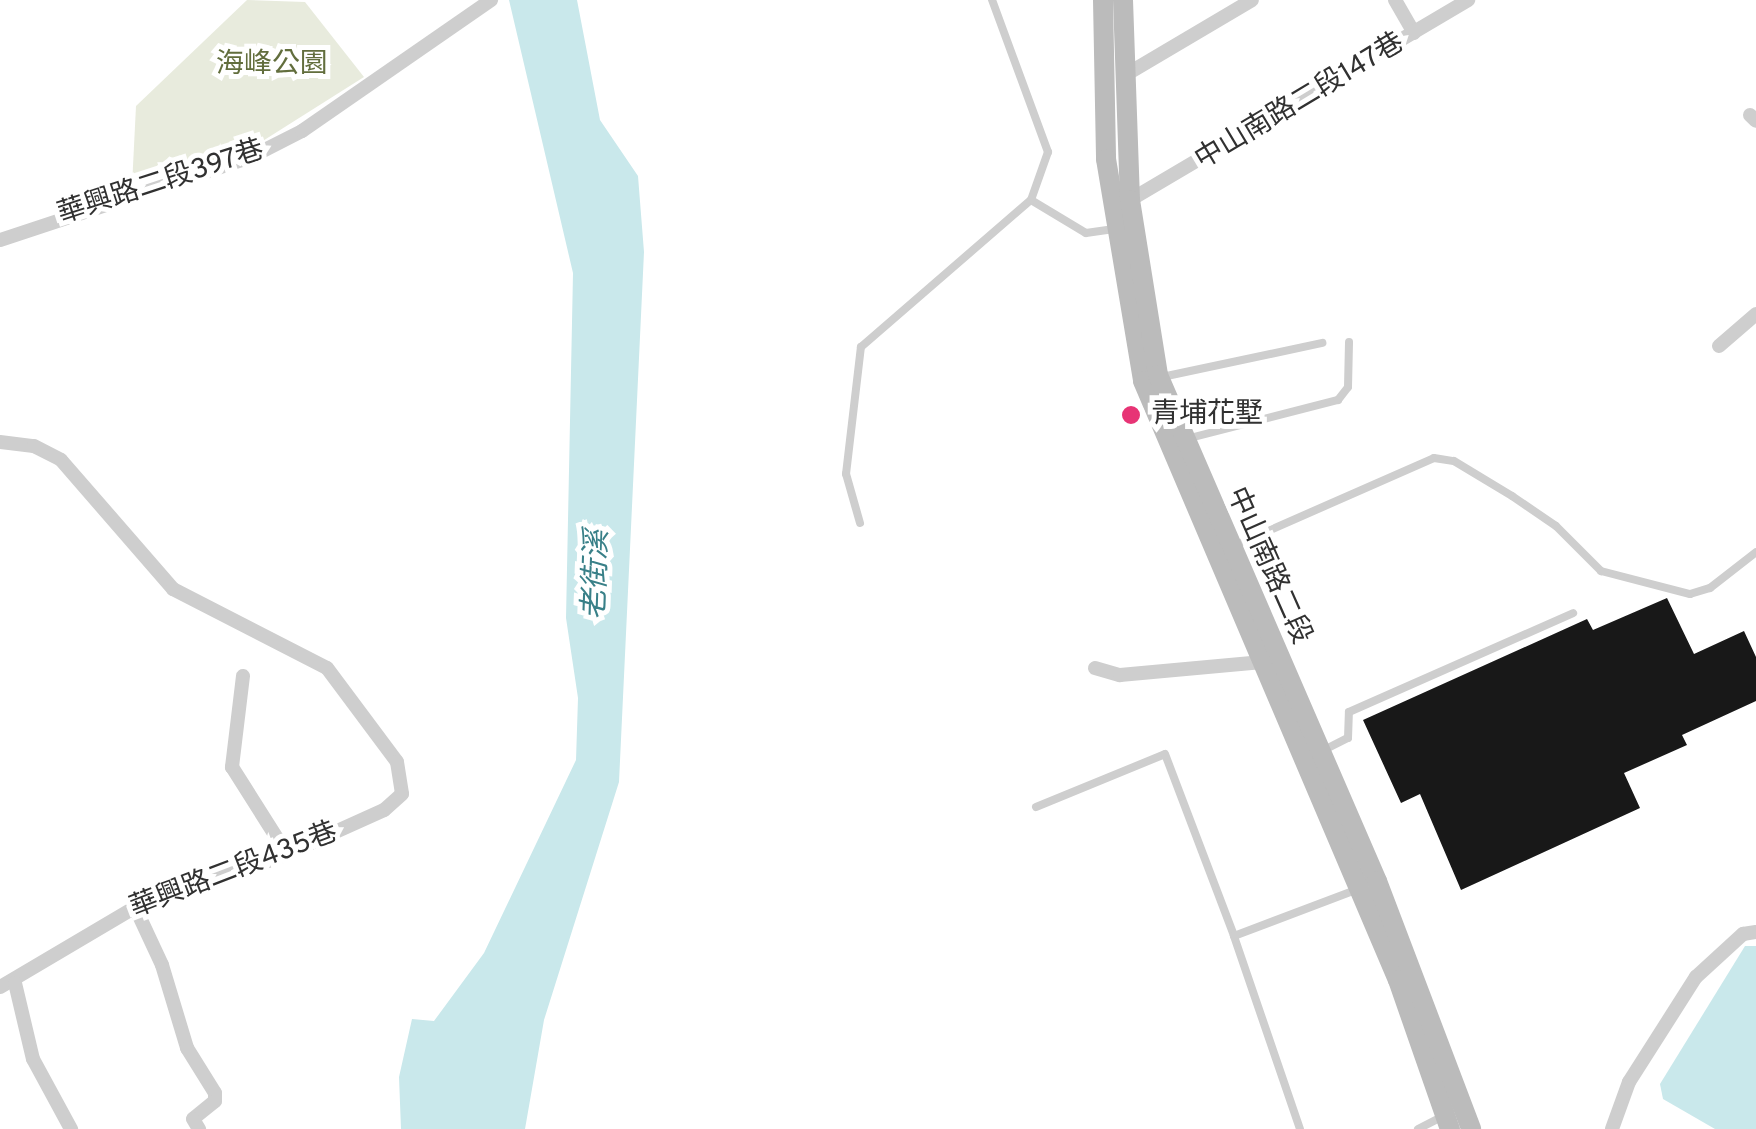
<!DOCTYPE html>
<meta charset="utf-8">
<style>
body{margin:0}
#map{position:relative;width:1756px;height:1129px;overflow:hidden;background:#fff;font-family:Overpass,"Noto Sans TC",sans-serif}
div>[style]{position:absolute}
.green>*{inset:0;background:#e8ebdd}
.water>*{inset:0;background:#c9e8eb}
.building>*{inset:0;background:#181818}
.lane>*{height:8px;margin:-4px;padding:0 4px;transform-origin:4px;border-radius:4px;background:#cecece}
.street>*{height:14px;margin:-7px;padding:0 7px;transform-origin:7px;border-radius:7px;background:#cecece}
.secondary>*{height:20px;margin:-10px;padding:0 10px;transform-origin:10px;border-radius:10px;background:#bbb}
.dots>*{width:28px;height:28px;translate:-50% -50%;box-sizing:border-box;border:5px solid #fff;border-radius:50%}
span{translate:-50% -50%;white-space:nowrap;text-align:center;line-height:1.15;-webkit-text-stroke:10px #fff;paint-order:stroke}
.park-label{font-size:28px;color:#626e3d}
.street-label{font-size:28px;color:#313131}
.poi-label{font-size:28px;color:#313131}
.left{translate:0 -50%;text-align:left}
.water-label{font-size:30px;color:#398088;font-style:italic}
</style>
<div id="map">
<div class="green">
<div style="clip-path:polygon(247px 0,305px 2px,364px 77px,247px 151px,132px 186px,136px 106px)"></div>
</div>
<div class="water">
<div style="clip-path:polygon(509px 0,577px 0,600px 120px,638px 176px,644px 252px,619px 782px,544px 1020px,525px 1129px,401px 1129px,399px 1077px,412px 1019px,434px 1021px,484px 953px,576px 760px,578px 698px,566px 618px,573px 273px)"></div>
<div style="clip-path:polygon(1745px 946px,1756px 946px,1756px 1129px,1715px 1129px,1663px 1099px,1660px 1084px)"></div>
</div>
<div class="building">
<div style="clip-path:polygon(1667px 598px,1694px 654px,1744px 631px,1756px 657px,1756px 701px,1682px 735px,1687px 745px,1624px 773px,1640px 808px,1461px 890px,1420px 794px,1401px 803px,1363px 720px,1587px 619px,1593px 630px)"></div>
</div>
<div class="lane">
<div style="left:1031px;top:200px;width:64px;rotate:31deg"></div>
<div style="left:1086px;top:233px;width:30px;rotate:-8deg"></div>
<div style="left:1162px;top:377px;width:164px;rotate:-12deg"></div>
<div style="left:1186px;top:439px;width:157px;rotate:-14.4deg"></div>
<div style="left:1338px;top:400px;width:16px;rotate:-52deg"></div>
<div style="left:1348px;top:387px;width:45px;rotate:-88.7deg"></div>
<div style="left:860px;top:523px;width:51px;rotate:-105.9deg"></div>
<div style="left:846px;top:474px;width:128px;rotate:-83.3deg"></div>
<div style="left:861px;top:347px;width:225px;rotate:-40.9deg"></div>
<div style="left:1031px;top:200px;width:51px;rotate:-70.5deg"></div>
<div style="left:1048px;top:152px;width:162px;rotate:-110.2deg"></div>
<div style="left:1236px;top:545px;width:216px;rotate:-23.7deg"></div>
<div style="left:1434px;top:458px;width:20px;rotate:9deg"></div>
<div style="left:1454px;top:461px;width:68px;rotate:31.1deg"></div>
<div style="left:1512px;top:496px;width:53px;rotate:34.3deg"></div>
<div style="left:1556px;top:526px;width:64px;rotate:45deg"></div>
<div style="left:1601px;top:571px;width:92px;rotate:14.5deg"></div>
<div style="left:1690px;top:594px;width:21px;rotate:-17deg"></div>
<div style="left:1710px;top:588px;width:58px;rotate:-38deg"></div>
<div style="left:1322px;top:751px;width:29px;rotate:-27deg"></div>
<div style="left:1348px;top:738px;width:26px;rotate:-88deg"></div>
<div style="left:1349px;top:712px;width:245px;rotate:-23.8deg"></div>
<div style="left:1036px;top:807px;width:139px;rotate:-22.3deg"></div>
<div style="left:1165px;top:754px;width:195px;rotate:69.2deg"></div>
<div style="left:1300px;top:1129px;width:204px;rotate:-108.9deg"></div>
<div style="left:1234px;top:936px;width:130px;rotate:-20.7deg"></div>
<div style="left:1418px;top:1129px;width:30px;rotate:-27deg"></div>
</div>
<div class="street">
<div style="left:1395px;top:0;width:38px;rotate:60deg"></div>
<div style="left:1127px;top:74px;width:145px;rotate:-30.6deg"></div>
<div style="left:1750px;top:115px;width:8px;rotate:45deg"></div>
<div style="left:1130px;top:200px;width:393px;rotate:-30.6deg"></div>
<div style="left:0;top:240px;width:264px;rotate:-18.3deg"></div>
<div style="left:251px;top:157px;width:57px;rotate:-27deg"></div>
<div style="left:302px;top:131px;width:230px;rotate:-34.7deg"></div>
<div style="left:1719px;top:346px;width:49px;rotate:-40.9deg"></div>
<div style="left:0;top:442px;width:34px;rotate:7deg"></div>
<div style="left:34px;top:446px;width:30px;rotate:27deg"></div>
<div style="left:61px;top:460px;width:171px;rotate:49deg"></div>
<div style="left:173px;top:589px;width:173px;rotate:27.2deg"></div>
<div style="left:327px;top:668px;width:117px;rotate:53.3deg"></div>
<div style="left:397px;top:762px;width:32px;rotate:81deg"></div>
<div style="left:402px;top:794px;width:24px;rotate:138deg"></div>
<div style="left:384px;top:810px;width:122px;rotate:155.8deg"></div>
<div style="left:273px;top:860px;width:68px;rotate:166.4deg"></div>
<div style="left:207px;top:876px;width:68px;rotate:157.6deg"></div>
<div style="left:144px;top:902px;width:167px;rotate:149.4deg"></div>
<div style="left:1095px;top:668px;width:26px;rotate:16deg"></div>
<div style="left:1120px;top:675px;width:143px;rotate:-5.2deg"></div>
<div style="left:243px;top:676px;width:92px;rotate:96.9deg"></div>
<div style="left:232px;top:767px;width:103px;rotate:57.7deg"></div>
<div style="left:135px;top:907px;width:64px;rotate:65deg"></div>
<div style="left:162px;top:965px;width:87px;rotate:73.2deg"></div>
<div style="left:187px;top:1048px;width:53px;rotate:58.1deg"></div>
<div style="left:215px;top:1093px;width:8px;rotate:90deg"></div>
<div style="left:215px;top:1101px;width:28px;rotate:141deg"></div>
<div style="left:193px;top:1119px;width:12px;rotate:59deg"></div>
<div style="left:15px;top:983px;width:78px;rotate:76.7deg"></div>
<div style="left:33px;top:1059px;width:80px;rotate:61.5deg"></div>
<div style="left:1612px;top:1129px;width:50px;rotate:-70.1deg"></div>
<div style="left:1629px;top:1082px;width:125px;rotate:-57.5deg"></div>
<div style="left:1696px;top:977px;width:64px;rotate:-42.5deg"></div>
<div style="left:1743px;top:934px;width:13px;rotate:-9deg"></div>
</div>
<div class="secondary">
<div style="left:1103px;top:0;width:159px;rotate:88.9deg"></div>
<div style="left:1106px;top:159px;width:225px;rotate:80.5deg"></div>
<div style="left:1143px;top:381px;width:651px;rotate:66.94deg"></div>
<div style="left:1398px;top:980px;width:158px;rotate:70.8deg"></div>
<div style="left:1123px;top:0;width:200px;rotate:88deg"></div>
<div style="left:1130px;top:200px;width:177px;rotate:80.9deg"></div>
<div style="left:1158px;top:375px;width:551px;rotate:66.6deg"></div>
<div style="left:1377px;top:881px;width:265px;rotate:69.2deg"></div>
</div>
<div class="dots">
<div style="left:1131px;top:415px;background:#e73475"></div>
</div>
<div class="park-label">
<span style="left:272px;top:65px">海峰公園</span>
</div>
<div class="street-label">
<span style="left:1300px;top:102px;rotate:-31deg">中山南路二段147巷</span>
<span style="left:161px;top:183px;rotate:-18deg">華興路二段397巷</span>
<span style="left:1268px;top:566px;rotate:66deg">中山南路二段</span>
<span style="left:234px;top:871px;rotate:-21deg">華興路二段435巷</span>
</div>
<div class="poi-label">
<span class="left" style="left:1151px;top:415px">青埔花墅</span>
</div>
<div class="water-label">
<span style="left:598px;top:575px;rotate:-88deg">老街溪</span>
</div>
</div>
